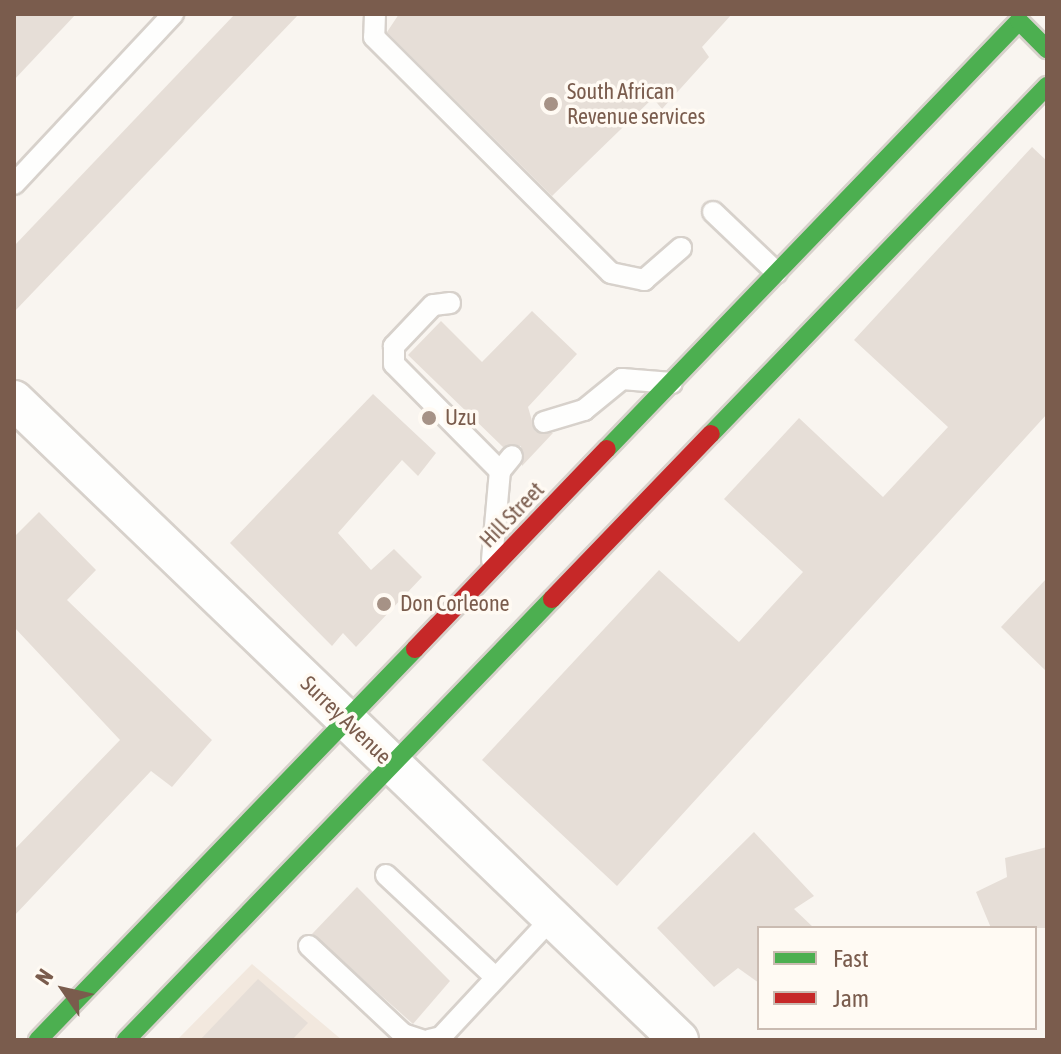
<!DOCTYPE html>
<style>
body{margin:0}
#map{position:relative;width:1061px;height:1054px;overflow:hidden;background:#f9f5f0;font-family:"Asap Condensed",sans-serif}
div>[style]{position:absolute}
.residential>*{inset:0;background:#f2e8de}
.building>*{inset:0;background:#e6ded7}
.roads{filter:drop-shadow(2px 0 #d7d1cb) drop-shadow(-2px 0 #d7d1cb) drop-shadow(0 2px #d7d1cb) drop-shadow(0 -2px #d7d1cb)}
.lane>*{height:20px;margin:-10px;padding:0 10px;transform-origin:10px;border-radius:10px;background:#fefefd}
.street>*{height:38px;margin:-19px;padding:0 19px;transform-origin:19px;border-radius:19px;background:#fefefd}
.fast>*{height:18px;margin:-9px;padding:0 9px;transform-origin:9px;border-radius:9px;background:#4caf50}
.jam>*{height:18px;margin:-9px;padding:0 9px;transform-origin:9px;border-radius:9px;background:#c62828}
.dots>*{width:22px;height:22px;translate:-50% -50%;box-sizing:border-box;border:4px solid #fffaf3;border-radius:50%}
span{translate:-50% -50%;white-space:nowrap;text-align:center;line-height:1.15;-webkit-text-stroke:7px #fffaf3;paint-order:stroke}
.poi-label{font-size:22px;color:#7a5c4d}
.left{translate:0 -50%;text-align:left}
.street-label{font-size:22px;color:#7a5c4d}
.frame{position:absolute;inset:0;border:16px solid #7a5c4d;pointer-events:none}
.legend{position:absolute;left:757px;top:926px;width:280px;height:104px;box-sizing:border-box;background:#fffaf3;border:2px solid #cabbb1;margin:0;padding:10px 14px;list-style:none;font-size:24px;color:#7a5c4d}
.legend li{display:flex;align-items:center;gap:16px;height:40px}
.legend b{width:40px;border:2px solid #cabbb1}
.north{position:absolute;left:24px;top:950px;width:80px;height:80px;-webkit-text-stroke:6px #fffaf3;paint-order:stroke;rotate:304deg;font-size:22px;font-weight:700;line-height:32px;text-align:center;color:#7a5c4d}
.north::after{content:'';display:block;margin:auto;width:28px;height:36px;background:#7a5c4d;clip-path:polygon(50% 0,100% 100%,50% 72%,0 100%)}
</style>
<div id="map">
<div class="residential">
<div style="clip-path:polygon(252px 964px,342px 1040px,177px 1040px)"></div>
</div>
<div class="building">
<div style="clip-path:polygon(14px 14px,76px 14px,14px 80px)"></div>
<div style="clip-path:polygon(235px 14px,299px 14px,14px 312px,14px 246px)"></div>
<div style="clip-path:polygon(399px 14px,732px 14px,702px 47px,709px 57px,662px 109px,653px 98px,552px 196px,387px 32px)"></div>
<div style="clip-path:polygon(1032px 147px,1047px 161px,1047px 414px,617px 886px,482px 760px,659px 570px,739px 642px,803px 572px,724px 499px,799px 418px,883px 497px,948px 427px,854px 340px)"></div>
<div style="clip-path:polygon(532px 311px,577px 354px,528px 407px,535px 431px,553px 433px,522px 466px,521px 446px,503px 447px,408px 355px,441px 321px,482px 362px)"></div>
<div style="clip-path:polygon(373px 394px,436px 453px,418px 476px,402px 460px,338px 533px,371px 570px,394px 549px,422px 577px,356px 647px,343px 633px,332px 646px,230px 543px)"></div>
<div style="clip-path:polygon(39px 512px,96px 570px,67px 600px,212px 740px,172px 787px,151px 771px,14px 916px,14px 850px,120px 740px,14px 627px,14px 537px)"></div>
<div style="clip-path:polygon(1047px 578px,1047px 672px,1001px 627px)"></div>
<div style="clip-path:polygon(754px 832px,814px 896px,794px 909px,814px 928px,759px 928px,759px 983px,738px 968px,714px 987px,657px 928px)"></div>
<div style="clip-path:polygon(1047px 847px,1047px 928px,991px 928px,976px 892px,1007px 877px,1005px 858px)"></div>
<div style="clip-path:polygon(357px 887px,450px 981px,413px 1024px,312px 934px)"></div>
<div style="clip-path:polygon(258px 979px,308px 1023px,292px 1040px,200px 1040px)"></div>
</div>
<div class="roads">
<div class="lane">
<div style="left:375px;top:14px;width:23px;rotate:92deg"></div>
<div style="left:374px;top:37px;width:334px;rotate:44.9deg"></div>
<div style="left:611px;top:273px;width:34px;rotate:12deg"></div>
<div style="left:644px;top:280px;width:49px;rotate:-40.9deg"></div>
<div style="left:14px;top:184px;width:233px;rotate:-46.9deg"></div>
<div style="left:713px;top:212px;width:88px;rotate:43.6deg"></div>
<div style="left:450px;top:303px;width:17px;rotate:173deg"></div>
<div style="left:433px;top:305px;width:57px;rotate:133.6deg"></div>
<div style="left:394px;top:346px;width:18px;rotate:90deg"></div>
<div style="left:394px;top:364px;width:151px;rotate:45.3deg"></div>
<div style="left:500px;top:471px;width:19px;rotate:-51deg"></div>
<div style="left:544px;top:422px;width:42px;rotate:-16.7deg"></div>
<div style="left:584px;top:410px;width:49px;rotate:-39.2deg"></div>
<div style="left:622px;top:379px;width:50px;rotate:4.6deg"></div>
<div style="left:492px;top:560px;width:89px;rotate:-84.9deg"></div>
<div style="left:386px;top:875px;width:149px;rotate:43.1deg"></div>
<div style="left:309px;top:946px;width:129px;rotate:43.1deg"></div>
<div style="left:403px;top:1034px;width:20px;rotate:18deg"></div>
<div style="left:429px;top:1040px;width:12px;rotate:-14deg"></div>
<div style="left:441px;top:1037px;width:160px;rotate:-47deg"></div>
</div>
<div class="street">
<div style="left:14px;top:400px;width:923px;rotate:43.9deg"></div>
</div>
<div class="fast">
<div style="left:711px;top:434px;width:484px;rotate:-46deg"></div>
<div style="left:607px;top:449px;width:594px;rotate:-46.09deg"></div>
<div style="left:1019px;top:21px;width:40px;rotate:45deg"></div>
<div style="left:38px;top:1040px;width:543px;rotate:-46.04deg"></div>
<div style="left:126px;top:1040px;width:613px;rotate:-45.99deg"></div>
</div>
<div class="jam">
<div style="left:552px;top:599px;width:229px;rotate:-46.1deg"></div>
<div style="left:415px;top:649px;width:277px;rotate:-46.2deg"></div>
</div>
</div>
<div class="dots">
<div style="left:551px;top:104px;background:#a69286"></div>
<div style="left:429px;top:418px;background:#a69286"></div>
<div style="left:384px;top:604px;background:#a69286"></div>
</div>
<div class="poi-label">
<span class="left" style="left:567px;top:104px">South African<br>Revenue services</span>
<span class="left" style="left:445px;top:418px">Uzu</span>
<span class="left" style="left:400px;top:604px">Don Corleone</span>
</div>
<div class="street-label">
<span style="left:512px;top:515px;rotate:-46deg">Hill Street</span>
<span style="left:346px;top:720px;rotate:44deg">Surrey Avenue</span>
</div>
<div class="frame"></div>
<ul class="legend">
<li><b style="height:10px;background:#4caf50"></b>Fast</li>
<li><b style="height:10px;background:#c62828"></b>Jam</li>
</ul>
<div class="north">N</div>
</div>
